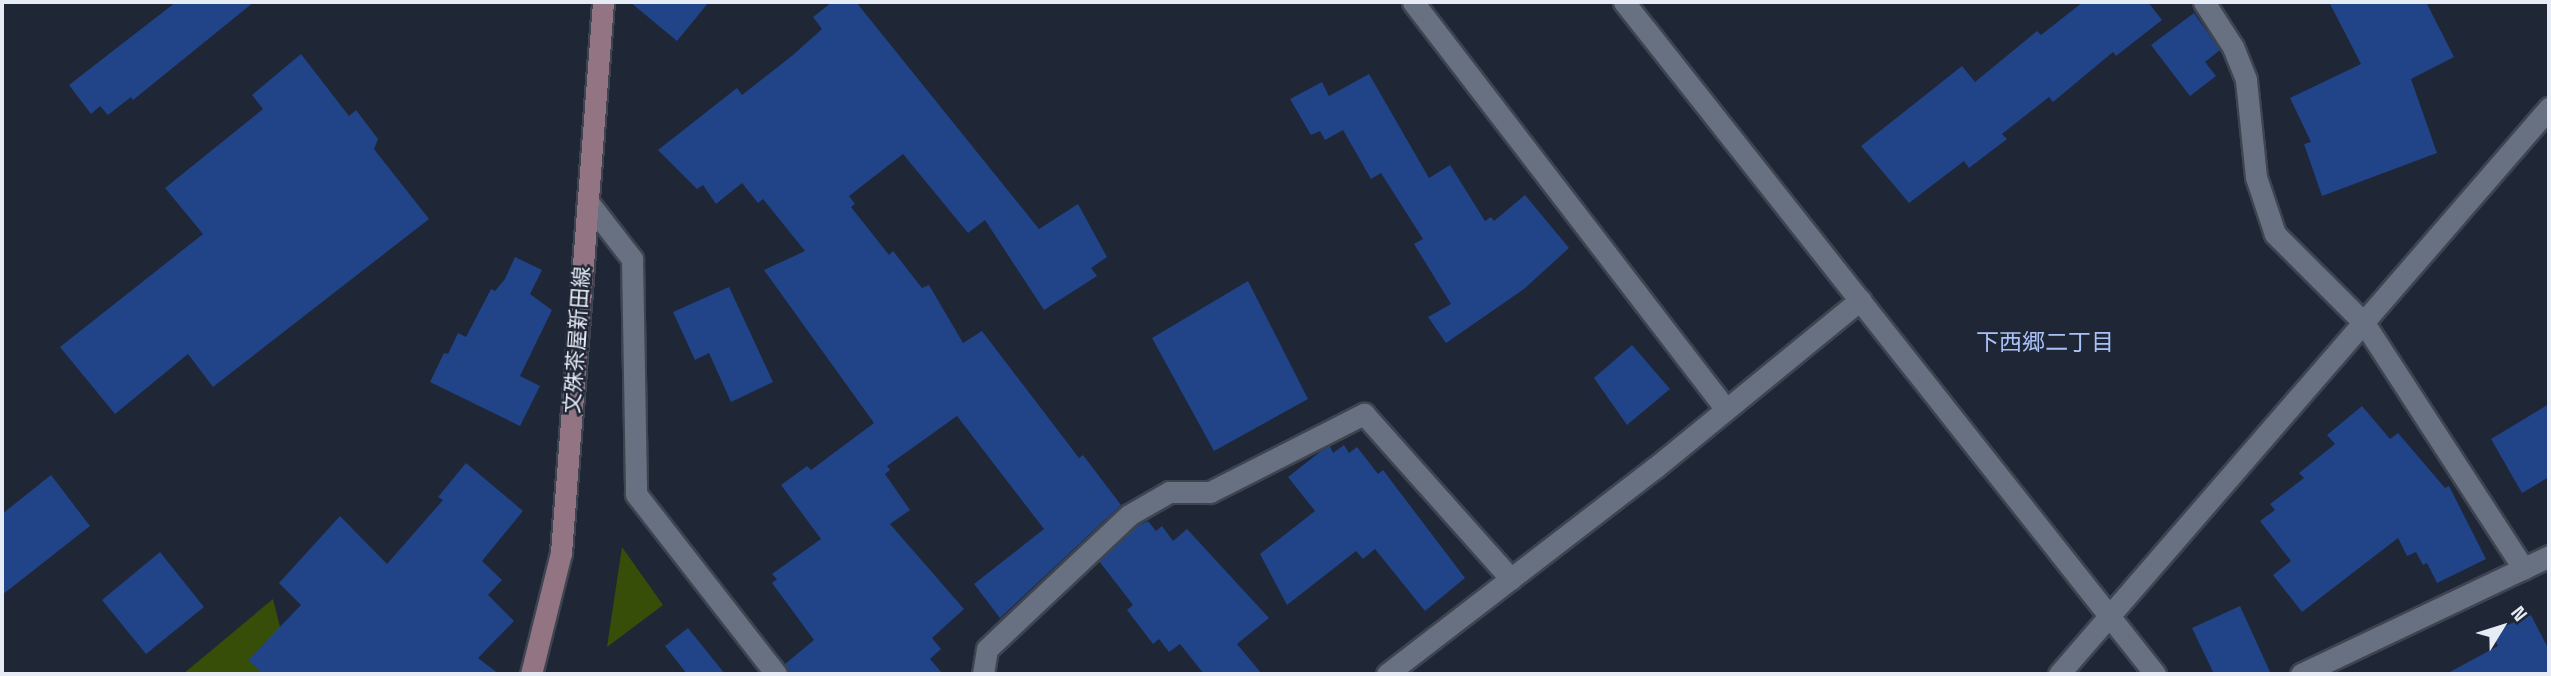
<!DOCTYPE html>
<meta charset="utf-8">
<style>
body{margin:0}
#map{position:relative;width:2551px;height:676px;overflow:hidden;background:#1f2635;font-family:"Space Grotesk","Noto Sans JP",sans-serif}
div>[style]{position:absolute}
.green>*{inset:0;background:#374e08}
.building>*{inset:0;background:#214388}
.roads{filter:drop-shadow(2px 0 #3e4450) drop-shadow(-2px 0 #3e4450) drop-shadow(0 2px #3e4450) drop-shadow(0 -2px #3e4450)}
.minor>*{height:21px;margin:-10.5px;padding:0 10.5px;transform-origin:10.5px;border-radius:10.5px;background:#687182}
.tertiary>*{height:21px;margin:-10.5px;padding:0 10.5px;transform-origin:10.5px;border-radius:10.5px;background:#687182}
.secondary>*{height:21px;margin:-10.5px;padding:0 10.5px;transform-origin:10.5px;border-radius:10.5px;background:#927483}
span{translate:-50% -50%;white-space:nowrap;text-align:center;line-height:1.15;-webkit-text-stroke:5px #1f2635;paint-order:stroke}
.street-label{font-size:21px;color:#e6ebf5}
.neighbourhood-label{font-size:23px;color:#a9c1f6}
.frame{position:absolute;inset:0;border:4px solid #e6ebf5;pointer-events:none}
.north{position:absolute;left:2467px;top:592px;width:70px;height:70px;-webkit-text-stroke:5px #1f2635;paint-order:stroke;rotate:52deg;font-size:19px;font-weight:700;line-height:28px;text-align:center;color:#e6ebf5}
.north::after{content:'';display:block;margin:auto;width:24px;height:32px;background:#e6ebf5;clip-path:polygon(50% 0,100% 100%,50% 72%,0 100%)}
</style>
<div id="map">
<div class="green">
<div style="clip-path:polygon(622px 547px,663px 605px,607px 647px)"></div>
<div style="clip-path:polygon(273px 599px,285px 647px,275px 674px,183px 674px)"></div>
</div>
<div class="building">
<div style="clip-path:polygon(176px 2px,254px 2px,133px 100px,131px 97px,108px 115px,100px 106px,91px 114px,69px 85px)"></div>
<div style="clip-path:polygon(630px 2px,709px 2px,677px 41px)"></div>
<div style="clip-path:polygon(832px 2px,856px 2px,1039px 229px,1078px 204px,1107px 257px,1091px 268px,1097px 276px,1044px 310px,985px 220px,968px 233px,903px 154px,849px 196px,855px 204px,851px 207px,889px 255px,893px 251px,922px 288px,929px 285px,963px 343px,982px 331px,1079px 458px,1083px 455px,1121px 505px,1000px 618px,974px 584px,1044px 529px,957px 416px,887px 466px,890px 470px,885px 474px,910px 510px,890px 524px,964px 609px,932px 638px,941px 649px,930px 659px,943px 674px,789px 674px,785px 664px,814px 640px,772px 583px,777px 579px,772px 574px,821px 539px,781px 485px,807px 466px,811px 470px,874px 423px,764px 270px,805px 251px,763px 199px,758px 203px,742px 183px,716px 204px,703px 185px,697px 189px,658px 150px,737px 88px,742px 95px,793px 55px,822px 29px,813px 17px)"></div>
<div style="clip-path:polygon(2083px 2px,2148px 2px,2162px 20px,2116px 56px,2113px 52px,2053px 102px,2049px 97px,2002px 134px,2007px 139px,1969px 168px,1964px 161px,1909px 203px,1861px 146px,1962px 66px,1975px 82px,2037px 31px,2041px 35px)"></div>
<div style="clip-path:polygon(2329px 2px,2426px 2px,2454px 57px,2411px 79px,2437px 153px,2322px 196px,2304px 144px,2311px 142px,2290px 98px,2361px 64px)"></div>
<div style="clip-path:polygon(2194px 13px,2220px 50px,2205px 62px,2216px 76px,2190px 96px,2151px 45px)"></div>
<div style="clip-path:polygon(301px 54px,349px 116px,356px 110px,378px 139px,374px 149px,429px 219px,213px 387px,188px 354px,115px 414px,60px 347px,203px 234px,165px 188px,263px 109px,252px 95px)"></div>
<div style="clip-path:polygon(1369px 74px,1429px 178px,1450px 165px,1485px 221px,1491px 217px,1494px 221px,1525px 195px,1569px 248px,1524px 289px,1446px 343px,1428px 317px,1451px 304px,1414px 244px,1423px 239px,1381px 173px,1371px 179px,1343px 130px,1325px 140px,1320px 131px,1311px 135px,1290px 99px,1322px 82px,1329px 96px)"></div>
<div style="clip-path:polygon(515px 257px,542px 270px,530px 294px,552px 310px,520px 376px,540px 386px,520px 426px,430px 382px,444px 353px,448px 354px,458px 333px,466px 337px,491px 289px,495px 291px,505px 279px)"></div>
<div style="clip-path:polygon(1248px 281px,1308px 399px,1214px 451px,1152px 338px)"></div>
<div style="clip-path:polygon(729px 287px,773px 382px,731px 402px,709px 353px,695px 360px,673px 312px)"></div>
<div style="clip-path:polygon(1632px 345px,1670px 389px,1627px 425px,1594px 378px)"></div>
<div style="clip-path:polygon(2549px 404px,2549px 477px,2522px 493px,2491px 439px)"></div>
<div style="clip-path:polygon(2362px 406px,2390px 439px,2398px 433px,2445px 488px,2449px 486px,2486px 559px,2437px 583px,2427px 563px,2423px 565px,2416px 552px,2407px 556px,2398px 538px,2302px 612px,2273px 575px,2291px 561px,2260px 521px,2275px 510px,2270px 504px,2304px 478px,2299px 473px,2335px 444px,2327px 435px)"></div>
<div style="clip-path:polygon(1344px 445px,1349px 453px,1357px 447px,1378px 474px,1383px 470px,1465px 578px,1425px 611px,1375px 549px,1363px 559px,1356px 551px,1287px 605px,1260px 554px,1315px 511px,1288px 477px,1321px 451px,1330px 446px,1333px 453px)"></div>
<div style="clip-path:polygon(466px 463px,523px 511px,482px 561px,502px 580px,488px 595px,514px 621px,478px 658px,499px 674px,263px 674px,248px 660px,301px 605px,279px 583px,340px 516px,387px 564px,443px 500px,438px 497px)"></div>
<div style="clip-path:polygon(51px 475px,90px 526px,2px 595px,2px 514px)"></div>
<div style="clip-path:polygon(1148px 521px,1156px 531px,1162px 526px,1173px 541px,1187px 529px,1269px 618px,1237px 644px,1262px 674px,1204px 674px,1180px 644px,1169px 652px,1159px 639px,1153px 644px,1127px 610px,1133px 605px,1099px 561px,1137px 526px)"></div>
<div style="clip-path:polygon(160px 552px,204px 607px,146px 654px,102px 600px)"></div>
<div style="clip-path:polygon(2240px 606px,2271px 674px,2214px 674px,2192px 628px)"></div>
<div style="clip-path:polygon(2531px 615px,2549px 650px,2549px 674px,2446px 674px,2498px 646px,2491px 632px)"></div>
<div style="clip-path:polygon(688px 628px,725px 674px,687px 674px,665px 646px)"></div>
</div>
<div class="roads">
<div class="minor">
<div style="left:1413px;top:2px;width:512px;rotate:52.46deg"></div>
<div style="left:1624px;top:2px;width:856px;rotate:51.68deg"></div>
<div style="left:2204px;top:2px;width:54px;rotate:57.2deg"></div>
<div style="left:2233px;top:47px;width:35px;rotate:68deg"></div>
<div style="left:2246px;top:80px;width:98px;rotate:84.1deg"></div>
<div style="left:2256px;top:177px;width:60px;rotate:71.6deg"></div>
<div style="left:2275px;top:234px;width:126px;rotate:45deg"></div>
<div style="left:2364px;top:323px;width:293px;rotate:57deg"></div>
<div style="left:588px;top:202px;width:72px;rotate:52.3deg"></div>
<div style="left:632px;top:259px;width:235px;rotate:89deg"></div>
<div style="left:636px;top:494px;width:228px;rotate:52.1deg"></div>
<div style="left:983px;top:674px;width:25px;rotate:-81deg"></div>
<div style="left:987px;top:649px;width:195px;rotate:-43.3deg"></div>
<div style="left:1129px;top:515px;width:46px;rotate:-29.9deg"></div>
<div style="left:1169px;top:492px;width:41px"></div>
<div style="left:1210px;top:492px;width:173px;rotate:-26.9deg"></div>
<div style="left:1364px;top:414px;width:221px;rotate:48.3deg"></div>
<div style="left:1387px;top:674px;width:339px;rotate:-37.6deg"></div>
<div style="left:1656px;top:467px;width:264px;rotate:-39.3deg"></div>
<div style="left:2301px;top:674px;width:275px;rotate:-25.4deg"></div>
</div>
<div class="tertiary">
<div style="left:2059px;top:674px;width:749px;rotate:-49.12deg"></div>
</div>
<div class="secondary">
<div style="left:531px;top:674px;width:125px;rotate:-76.1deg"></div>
<div style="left:561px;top:553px;width:553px;rotate:-85.64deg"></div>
</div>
</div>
<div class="street-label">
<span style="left:577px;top:340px;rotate:-86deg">文殊茶屋新田線</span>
</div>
<div class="neighbourhood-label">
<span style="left:2045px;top:342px">下西郷二丁目</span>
</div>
<div class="frame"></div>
<div class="north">N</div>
</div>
